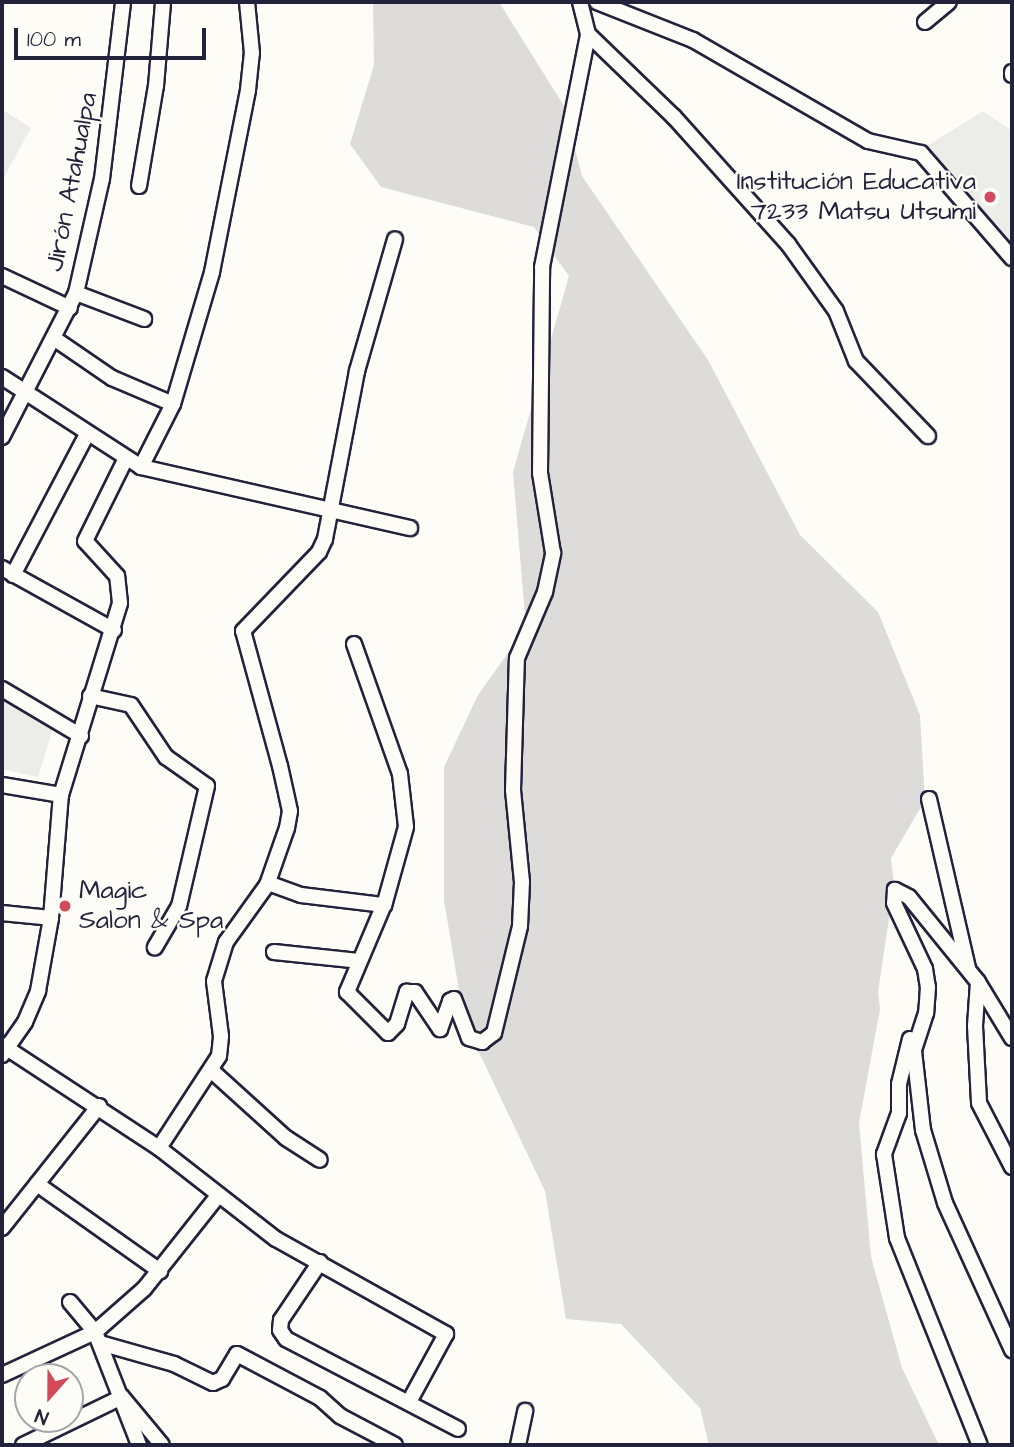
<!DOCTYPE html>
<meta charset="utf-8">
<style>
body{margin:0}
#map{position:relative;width:1014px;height:1447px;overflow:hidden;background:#fdfcf7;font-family:"Architects Daughter",sans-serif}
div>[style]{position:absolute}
.built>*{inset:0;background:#ecece9}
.green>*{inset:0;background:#dddcdb}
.roads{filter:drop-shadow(2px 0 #22223b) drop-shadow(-2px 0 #22223b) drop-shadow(0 2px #22223b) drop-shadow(0 -2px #22223b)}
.minor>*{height:14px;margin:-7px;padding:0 7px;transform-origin:7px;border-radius:7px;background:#fdfcf7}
.dots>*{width:19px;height:19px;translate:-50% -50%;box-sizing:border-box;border:4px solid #fdfcf7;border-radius:50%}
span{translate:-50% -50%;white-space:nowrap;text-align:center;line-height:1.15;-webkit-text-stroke:5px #fdfcf7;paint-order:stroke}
.street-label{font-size:26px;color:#22223b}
.poi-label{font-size:26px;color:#22223b}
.right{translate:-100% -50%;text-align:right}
.left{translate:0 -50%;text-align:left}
.frame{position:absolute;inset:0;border:4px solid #22223b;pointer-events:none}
.north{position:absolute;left:14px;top:1363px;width:70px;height:70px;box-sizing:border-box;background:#fdfcf7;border:2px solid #a5a5ac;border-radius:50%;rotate:201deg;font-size:19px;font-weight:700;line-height:28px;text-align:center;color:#22223b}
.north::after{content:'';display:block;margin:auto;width:24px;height:32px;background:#d1495b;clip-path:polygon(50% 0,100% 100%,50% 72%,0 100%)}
.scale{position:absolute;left:14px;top:28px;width:192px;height:32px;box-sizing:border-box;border:4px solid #22223b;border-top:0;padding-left:9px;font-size:21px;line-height:24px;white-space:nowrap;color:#22223b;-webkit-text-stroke:5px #fdfcf7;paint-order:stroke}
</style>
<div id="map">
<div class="built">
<div style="clip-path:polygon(2px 109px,31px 128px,2px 181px)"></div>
<div style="clip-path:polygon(983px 111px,1012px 131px,1012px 247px,925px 147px)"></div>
<div style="clip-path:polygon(2px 696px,54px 725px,38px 777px,2px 769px)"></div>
</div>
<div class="green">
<div style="clip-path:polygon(373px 2px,499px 2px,564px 106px,582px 176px,708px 360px,800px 535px,878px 612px,920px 715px,925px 800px,891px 858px,894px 885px,878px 992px,880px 1009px,859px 1123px,871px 1257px,902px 1368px,939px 1445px,709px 1445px,700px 1408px,621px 1324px,566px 1319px,545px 1191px,464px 1021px,444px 900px,444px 767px,478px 695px,526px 628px,513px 472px,569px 276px,534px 227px,381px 187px,350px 144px,374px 65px)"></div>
</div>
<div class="roads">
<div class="minor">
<div style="left:597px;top:2px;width:103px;rotate:21.6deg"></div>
<div style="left:693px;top:40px;width:202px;rotate:30deg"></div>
<div style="left:868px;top:141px;width:54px;rotate:12.8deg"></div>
<div style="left:921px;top:153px;width:139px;rotate:49.1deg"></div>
<div style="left:925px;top:22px;width:31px;rotate:-40deg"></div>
<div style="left:588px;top:34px;width:120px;rotate:44deg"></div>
<div style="left:674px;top:117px;width:171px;rotate:48.1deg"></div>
<div style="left:788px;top:244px;width:82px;rotate:54.4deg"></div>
<div style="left:836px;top:311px;width:54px;rotate:68.2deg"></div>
<div style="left:856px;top:361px;width:104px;rotate:46.2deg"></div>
<div style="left:1012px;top:72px;width:3px;rotate:90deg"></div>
<div style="left:139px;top:186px;width:101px;rotate:-80.4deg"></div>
<div style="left:156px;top:86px;width:84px;rotate:-85.2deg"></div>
<div style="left:2px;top:276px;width:75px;rotate:25.2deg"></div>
<div style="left:76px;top:293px;width:73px;rotate:20.9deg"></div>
<div style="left:55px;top:339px;width:69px;rotate:34.4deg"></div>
<div style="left:112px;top:378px;width:66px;rotate:23.1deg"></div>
<div style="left:2px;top:377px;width:166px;rotate:32.9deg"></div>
<div style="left:141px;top:467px;width:276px;rotate:12.8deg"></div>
<div style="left:2px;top:437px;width:162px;rotate:-62.8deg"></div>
<div style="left:76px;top:293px;width:117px;rotate:-77.2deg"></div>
<div style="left:102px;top:179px;width:178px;rotate:-83.2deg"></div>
<div style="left:141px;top:467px;width:71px;rotate:-63.1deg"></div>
<div style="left:173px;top:404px;width:138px;rotate:-73.5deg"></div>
<div style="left:212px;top:272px;width:186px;rotate:-78.8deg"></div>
<div style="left:248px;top:90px;width:37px;rotate:-84deg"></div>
<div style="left:252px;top:53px;width:51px;rotate:-95.6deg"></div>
<div style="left:2px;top:568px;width:128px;rotate:29deg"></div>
<div style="left:13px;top:575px;width:159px;rotate:-62.3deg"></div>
<div style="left:354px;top:644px;width:138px;rotate:70.5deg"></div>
<div style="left:400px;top:774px;width:53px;rotate:83.5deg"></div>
<div style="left:406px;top:827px;width:78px;rotate:105.6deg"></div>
<div style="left:385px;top:902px;width:98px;rotate:112.9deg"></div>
<div style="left:347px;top:992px;width:58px;rotate:45deg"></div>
<div style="left:388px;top:1033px;width:13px;rotate:-45deg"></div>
<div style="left:397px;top:1024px;width:34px;rotate:-73deg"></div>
<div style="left:407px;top:992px;width:8px"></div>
<div style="left:415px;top:992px;width:45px;rotate:56deg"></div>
<div style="left:440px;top:1029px;width:30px;rotate:-70deg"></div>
<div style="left:450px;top:1001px;width:4px;rotate:-27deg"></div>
<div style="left:454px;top:999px;width:42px;rotate:69deg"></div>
<div style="left:469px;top:1038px;width:14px;rotate:17deg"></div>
<div style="left:482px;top:1042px;width:15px;rotate:-37deg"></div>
<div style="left:494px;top:1033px;width:110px;rotate:-76.3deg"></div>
<div style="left:520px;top:926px;width:44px;rotate:-87.4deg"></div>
<div style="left:522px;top:882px;width:92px;rotate:-95.6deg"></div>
<div style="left:513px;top:790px;width:132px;rotate:-88.3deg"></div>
<div style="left:517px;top:658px;width:72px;rotate:-67deg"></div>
<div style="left:545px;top:592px;width:40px;rotate:-78deg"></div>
<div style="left:553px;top:553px;width:81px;rotate:-99.2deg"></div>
<div style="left:540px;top:473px;width:206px;rotate:-89.4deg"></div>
<div style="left:542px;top:267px;width:237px;rotate:-78.8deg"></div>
<div style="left:588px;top:34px;width:33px;rotate:-104deg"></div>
<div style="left:2px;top:689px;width:92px;rotate:30.7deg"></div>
<div style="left:90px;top:696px;width:42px;rotate:12.4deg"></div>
<div style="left:131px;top:705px;width:63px;rotate:56.1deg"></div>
<div style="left:166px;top:757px;width:50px;rotate:35.3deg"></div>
<div style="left:207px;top:786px;width:123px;rotate:103.1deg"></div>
<div style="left:179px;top:906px;width:48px;rotate:120.3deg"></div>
<div style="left:2px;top:785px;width:60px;rotate:9.6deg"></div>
<div style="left:929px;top:799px;width:173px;rotate:77deg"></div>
<div style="left:268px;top:883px;width:35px;rotate:20deg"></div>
<div style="left:301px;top:895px;width:84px;rotate:6.9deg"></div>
<div style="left:2px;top:913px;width:49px;rotate:5.8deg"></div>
<div style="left:274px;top:952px;width:85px;rotate:6deg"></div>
<div style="left:978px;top:982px;width:44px;rotate:93.9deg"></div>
<div style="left:975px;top:1026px;width:77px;rotate:87deg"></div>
<div style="left:979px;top:1103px;width:72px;rotate:62.7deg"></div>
<div style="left:1012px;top:1038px;width:66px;rotate:-121.3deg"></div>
<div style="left:978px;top:982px;width:109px;rotate:-129.1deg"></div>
<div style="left:909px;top:897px;width:16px;rotate:-153deg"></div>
<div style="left:895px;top:890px;width:13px;rotate:94deg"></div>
<div style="left:894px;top:903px;width:73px;rotate:64.8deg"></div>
<div style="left:925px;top:969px;width:18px;rotate:81deg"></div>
<div style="left:928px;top:987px;width:26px;rotate:94deg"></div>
<div style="left:926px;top:1013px;width:40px;rotate:108deg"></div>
<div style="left:914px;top:1051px;width:80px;rotate:83.5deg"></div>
<div style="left:923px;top:1130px;width:76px;rotate:73.2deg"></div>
<div style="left:945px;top:1203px;width:162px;rotate:65.5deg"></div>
<div style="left:910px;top:1039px;width:46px;rotate:103.7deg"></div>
<div style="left:899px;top:1084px;width:29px;rotate:90deg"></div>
<div style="left:899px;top:1113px;width:44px;rotate:110.1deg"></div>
<div style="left:884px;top:1154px;width:85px;rotate:81.2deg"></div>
<div style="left:897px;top:1238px;width:223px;rotate:68.2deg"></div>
<div style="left:2px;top:1045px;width:188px;rotate:33.3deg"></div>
<div style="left:159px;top:1148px;width:148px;rotate:37.9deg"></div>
<div style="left:276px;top:1239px;width:195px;rotate:29.2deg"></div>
<div style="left:446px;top:1334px;width:77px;rotate:118.6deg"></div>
<div style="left:2px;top:1055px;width:40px;rotate:-55.1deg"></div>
<div style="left:25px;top:1022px;width:34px;rotate:-67deg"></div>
<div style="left:38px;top:991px;width:74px;rotate:-79.9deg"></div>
<div style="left:51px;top:918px;width:123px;rotate:-85.4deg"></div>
<div style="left:61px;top:795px;width:201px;rotate:-72.9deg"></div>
<div style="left:120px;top:603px;width:27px;rotate:-96deg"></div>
<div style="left:117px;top:576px;width:47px;rotate:-132.4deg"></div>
<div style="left:85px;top:541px;width:90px;rotate:-63.7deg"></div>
<div style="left:212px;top:1071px;width:100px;rotate:42.2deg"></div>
<div style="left:286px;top:1138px;width:40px;rotate:32.9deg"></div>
<div style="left:159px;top:1148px;width:110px;rotate:-56.9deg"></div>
<div style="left:219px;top:1056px;width:20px;rotate:-84deg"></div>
<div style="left:221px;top:1036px;width:55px;rotate:-97.3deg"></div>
<div style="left:214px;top:981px;width:41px;rotate:-72.9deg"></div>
<div style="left:226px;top:942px;width:70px;rotate:-54.3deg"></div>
<div style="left:267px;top:885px;width:60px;rotate:-70.7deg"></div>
<div style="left:287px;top:828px;width:17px;rotate:-80deg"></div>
<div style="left:290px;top:811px;width:46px;rotate:-102.5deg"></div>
<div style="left:280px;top:766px;width:140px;rotate:-105.3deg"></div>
<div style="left:243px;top:631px;width:110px;rotate:-46.1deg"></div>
<div style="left:319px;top:552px;width:14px;rotate:-65deg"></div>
<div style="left:325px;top:539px;width:171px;rotate:-79.2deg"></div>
<div style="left:357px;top:371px;width:137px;rotate:-73.9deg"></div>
<div style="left:37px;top:1184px;width:151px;rotate:35.3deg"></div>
<div style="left:2px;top:1228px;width:156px;rotate:-51.5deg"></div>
<div style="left:320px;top:1262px;width:70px;rotate:123.9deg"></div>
<div style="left:281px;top:1320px;width:10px;rotate:96deg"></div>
<div style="left:280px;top:1330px;width:11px;rotate:56deg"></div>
<div style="left:286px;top:1339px;width:194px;rotate:27.6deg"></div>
<div style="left:70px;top:1302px;width:39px;rotate:50deg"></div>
<div style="left:95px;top:1332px;width:121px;rotate:68.7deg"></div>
<div style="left:100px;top:1343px;width:77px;rotate:15.8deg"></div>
<div style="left:174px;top:1364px;width:43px;rotate:26deg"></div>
<div style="left:213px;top:1383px;width:10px;rotate:-24deg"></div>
<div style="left:222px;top:1379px;width:29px;rotate:-59deg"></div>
<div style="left:237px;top:1354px;width:94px;rotate:27.9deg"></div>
<div style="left:320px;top:1398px;width:27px;rotate:42deg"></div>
<div style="left:340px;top:1416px;width:62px;rotate:27.8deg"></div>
<div style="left:2px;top:1375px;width:102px;rotate:-24.8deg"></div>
<div style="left:95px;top:1332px;width:65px;rotate:-41.3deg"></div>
<div style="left:144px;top:1289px;width:117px;rotate:-51.6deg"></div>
<div style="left:23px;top:1445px;width:110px;rotate:-25.9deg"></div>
<div style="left:122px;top:1397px;width:62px;rotate:50.2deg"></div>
<div style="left:518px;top:1445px;width:35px;rotate:-78deg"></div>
</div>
</div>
<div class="dots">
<div style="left:990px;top:197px;background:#d1495b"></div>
<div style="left:65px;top:906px;background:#d1495b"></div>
</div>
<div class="street-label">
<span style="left:72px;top:182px;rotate:-79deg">Jirón Atahualpa</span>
</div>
<div class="poi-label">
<span class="right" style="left:976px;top:197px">Institución Educativa<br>7233 Matsu Utsumi</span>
<span class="left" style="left:79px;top:906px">Magic<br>Salon &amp; Spa</span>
</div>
<div class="frame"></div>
<div class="north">N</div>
<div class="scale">100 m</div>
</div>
